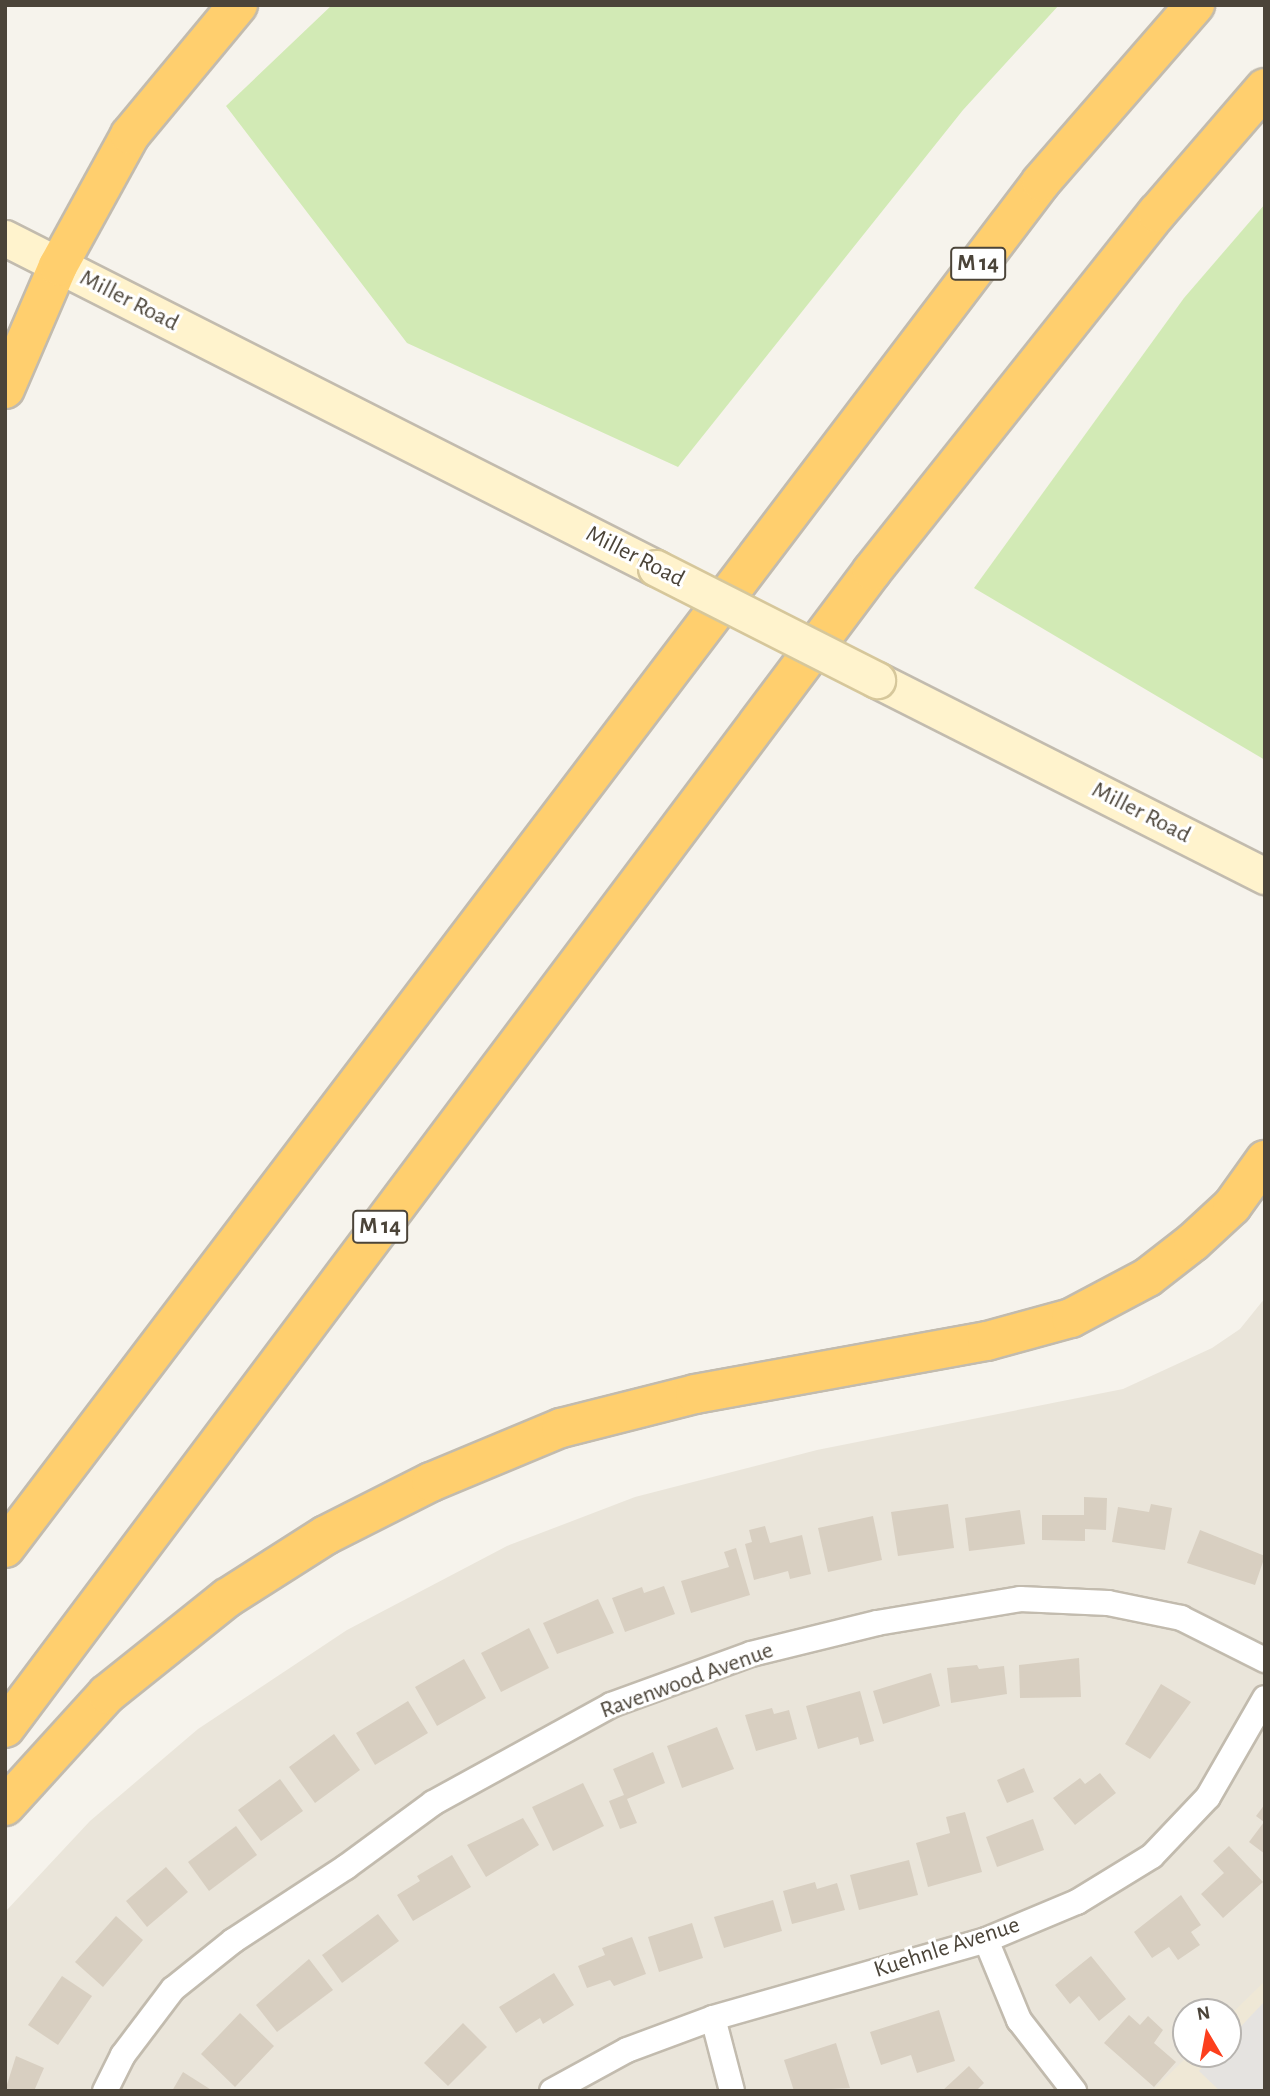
<!DOCTYPE html>
<style>
body{margin:0}
#map{position:relative;width:1270px;height:2096px;overflow:hidden;background:#f6f3ec;font-family:"Alegreya Sans",sans-serif}
div>[style]{position:absolute}
.residential>*{inset:0;background:#eae5da}
.education>*{inset:0;background:#efe8d6}
.green>*{inset:0;background:#d2eab5}
.parking>*{inset:0;background:#e5e3e0}
.building>*{inset:0;background:#d8cfc1}
.roads{filter:drop-shadow(2px 0 #c2bbae) drop-shadow(-2px 0 #c2bbae) drop-shadow(0 2px #c2bbae) drop-shadow(0 -2px #c2bbae)}
.minor>*{height:24px;margin:-12px;padding:0 12px;transform-origin:12px;border-radius:12px;background:#fff}
.secondary>*{height:35px;margin:-17.5px;padding:0 17.5px;transform-origin:17.5px;border-radius:17.5px;background:#fff3cd}
.motorway>*{height:38px;margin:-19px;padding:0 19px;transform-origin:19px;border-radius:19px;background:#ffcf6e}
.bridges{filter:drop-shadow(2px 0 #d6c79b) drop-shadow(-2px 0 #d6c79b) drop-shadow(0 2px #d6c79b) drop-shadow(0 -2px #d6c79b)}
.secondary-bridge>*{height:35px;margin:-17.5px;padding:0 17.5px;transform-origin:17.5px;border-radius:17.5px;background:#fff3cd}
span{translate:-50% -50%;white-space:nowrap;text-align:center;line-height:1.15;-webkit-text-stroke:6px #fff;paint-order:stroke}
.shield-label span{padding:2px 5px;background:#fff;border:2px solid;border-radius:5px;-webkit-text-stroke-width:0}
.shield-label{font-size:23px;color:#4b4439;font-weight:700}
.street-label{font-size:24px;color:#4b4439}
.frame{position:absolute;inset:0;border:7px solid #4b4439;pointer-events:none}
.north{position:absolute;left:1172px;top:1998px;width:70px;height:70px;box-sizing:border-box;background:#fff;border:2px solid #b7b4b0;border-radius:50%;rotate:350deg;font-size:19px;font-weight:700;line-height:28px;text-align:center;color:#4b4439}
.north::after{content:'';display:block;margin:auto;width:24px;height:32px;background:#fc3f1d;clip-path:polygon(50% 0,100% 100%,50% 72%,0 100%)}
</style>
<div id="map">
<div class="residential">
<div style="clip-path:polygon(evenodd,1265px 1298px,1265px 2091px,5px 2091px,5px 1912px,90px 1821px,198px 1729px,347px 1630px,507px 1546px,635px 1497px,817px 1450px,1123px 1389px,1212px 1348px,1240px 1329px,1265px 1298px,1186px 2012px,1228px 2012px,1228px 2054px,1186px 2054px,1186px 2012px)"></div>
</div>
<div class="education">
<div style="clip-path:polygon(1265px 1981px,1265px 2091px,1152px 2091px,1190px 2054px,1228px 2054px,1228px 2017px)"></div>
</div>
<div class="green">
<div style="clip-path:polygon(332px 5px,1059px 5px,963px 110px,678px 467px,407px 343px,226px 106px)"></div>
<div style="clip-path:polygon(1265px 204px,1265px 760px,974px 588px,1184px 298px)"></div>
</div>
<div class="parking">
<div style="clip-path:polygon(1265px 2001px,1265px 2091px,1220px 2091px,1199px 2071px,1215px 2054px,1228px 2054px,1228px 2040px)"></div>
</div>
<div class="building">
<div style="clip-path:polygon(1084px 1497px,1107px 1498px,1106px 1530px,1085px 1529px,1085px 1541px,1042px 1540px,1042px 1515px,1084px 1515px)"></div>
<div style="clip-path:polygon(948px 1504px,954px 1548px,898px 1556px,891px 1512px)"></div>
<div style="clip-path:polygon(1151px 1504px,1172px 1508px,1165px 1550px,1112px 1542px,1118px 1507px,1149px 1512px)"></div>
<div style="clip-path:polygon(1020px 1510px,1025px 1544px,969px 1551px,965px 1518px)"></div>
<div style="clip-path:polygon(873px 1516px,882px 1560px,828px 1572px,818px 1528px)"></div>
<div style="clip-path:polygon(765px 1526px,770px 1543px,802px 1535px,811px 1574px,790px 1579px,788px 1571px,754px 1580px,745px 1544px,752px 1542px,749px 1530px)"></div>
<div style="clip-path:polygon(1200px 1530px,1265px 1556px,1255px 1585px,1187px 1563px)"></div>
<div style="clip-path:polygon(736px 1548px,750px 1595px,691px 1613px,681px 1581px,729px 1567px,724px 1552px)"></div>
<div style="clip-path:polygon(664px 1586px,675px 1614px,625px 1632px,612px 1598px,642px 1587px,644px 1593px)"></div>
<div style="clip-path:polygon(598px 1599px,614px 1633px,557px 1654px,543px 1623px)"></div>
<div style="clip-path:polygon(529px 1628px,549px 1668px,501px 1692px,481px 1653px)"></div>
<div style="clip-path:polygon(1079px 1658px,1081px 1697px,1020px 1698px,1019px 1665px)"></div>
<div style="clip-path:polygon(464px 1659px,486px 1698px,437px 1726px,415px 1687px)"></div>
<div style="clip-path:polygon(977px 1665px,979px 1669px,1004px 1666px,1007px 1694px,951px 1703px,947px 1668px)"></div>
<div style="clip-path:polygon(931px 1673px,940px 1706px,883px 1724px,873px 1691px)"></div>
<div style="clip-path:polygon(1161px 1684px,1191px 1702px,1150px 1759px,1125px 1744px)"></div>
<div style="clip-path:polygon(860px 1691px,874px 1741px,860px 1745px,858px 1737px,818px 1749px,806px 1706px)"></div>
<div style="clip-path:polygon(408px 1701px,428px 1733px,375px 1765px,356px 1733px)"></div>
<div style="clip-path:polygon(772px 1708px,774px 1714px,789px 1710px,797px 1739px,756px 1751px,745px 1715px)"></div>
<div style="clip-path:polygon(717px 1727px,734px 1769px,682px 1788px,667px 1746px)"></div>
<div style="clip-path:polygon(334px 1734px,360px 1770px,315px 1803px,289px 1767px)"></div>
<div style="clip-path:polygon(653px 1752px,665px 1783px,627px 1799px,637px 1823px,620px 1829px,609px 1801px,624px 1795px,613px 1769px)"></div>
<div style="clip-path:polygon(1024px 1768px,1034px 1792px,1007px 1803px,997px 1780px)"></div>
<div style="clip-path:polygon(1100px 1773px,1116px 1793px,1075px 1825px,1053px 1798px,1080px 1778px,1085px 1784px)"></div>
<div style="clip-path:polygon(280px 1779px,303px 1811px,261px 1841px,238px 1810px)"></div>
<div style="clip-path:polygon(583px 1783px,604px 1826px,553px 1851px,532px 1807px)"></div>
<div style="clip-path:polygon(1265px 1804px,1265px 1854px,1249px 1842px,1264px 1822px,1256px 1816px)"></div>
<div style="clip-path:polygon(965px 1812px,982px 1872px,928px 1887px,916px 1843px,950px 1833px,946px 1817px)"></div>
<div style="clip-path:polygon(523px 1818px,539px 1845px,486px 1877px,467px 1845px)"></div>
<div style="clip-path:polygon(1033px 1819px,1044px 1850px,997px 1867px,986px 1837px)"></div>
<div style="clip-path:polygon(236px 1826px,257px 1855px,209px 1891px,188px 1862px)"></div>
<div style="clip-path:polygon(1229px 1846px,1263px 1882px,1223px 1918px,1201px 1894px,1224px 1873px,1213px 1861px)"></div>
<div style="clip-path:polygon(452px 1855px,471px 1887px,413px 1921px,397px 1895px,420px 1881px,417px 1876px)"></div>
<div style="clip-path:polygon(909px 1860px,918px 1895px,859px 1910px,850px 1875px)"></div>
<div style="clip-path:polygon(166px 1867px,188px 1892px,147px 1927px,126px 1901px)"></div>
<div style="clip-path:polygon(815px 1882px,817px 1889px,837px 1883px,845px 1910px,792px 1924px,783px 1891px)"></div>
<div style="clip-path:polygon(1181px 1895px,1201px 1925px,1191px 1932px,1200px 1945px,1178px 1960px,1169px 1947px,1152px 1958px,1134px 1932px)"></div>
<div style="clip-path:polygon(773px 1900px,782px 1931px,724px 1948px,714px 1917px)"></div>
<div style="clip-path:polygon(378px 1914px,399px 1941px,342px 1983px,322px 1955px)"></div>
<div style="clip-path:polygon(116px 1916px,143px 1940px,103px 1987px,75px 1962px)"></div>
<div style="clip-path:polygon(692px 1923px,703px 1958px,659px 1972px,648px 1937px)"></div>
<div style="clip-path:polygon(632px 1937px,646px 1974px,614px 1986px,610px 1980px,587px 1988px,578px 1966px,605px 1955px,602px 1948px)"></div>
<div style="clip-path:polygon(1091px 1956px,1126px 1999px,1099px 2021px,1079px 1996px,1070px 2004px,1055px 1985px)"></div>
<div style="clip-path:polygon(309px 1959px,333px 1990px,277px 2032px,256px 2005px)"></div>
<div style="clip-path:polygon(554px 1973px,574px 2005px,543px 2024px,540px 2018px,516px 2033px,499px 2007px)"></div>
<div style="clip-path:polygon(62px 1976px,92px 1996px,58px 2045px,28px 2025px)"></div>
<div style="clip-path:polygon(939px 2010px,955px 2061px,917px 2073px,911px 2055px,881px 2065px,870px 2032px)"></div>
<div style="clip-path:polygon(240px 2013px,274px 2046px,235px 2087px,201px 2054px)"></div>
<div style="clip-path:polygon(1129px 2015px,1140px 2025px,1148px 2016px,1163px 2030px,1154px 2043px,1176px 2062px,1154px 2087px,1104px 2043px)"></div>
<div style="clip-path:polygon(463px 2023px,487px 2047px,448px 2086px,424px 2063px)"></div>
<div style="clip-path:polygon(836px 2043px,850px 2088px,794px 2091px,784px 2060px)"></div>
<div style="clip-path:polygon(16px 2056px,44px 2068px,34px 2091px,5px 2091px)"></div>
<div style="clip-path:polygon(969px 2066px,984px 2083px,976px 2091px,942px 2091px)"></div>
<div style="clip-path:polygon(183px 2072px,213px 2091px,172px 2091px)"></div>
</div>
<div class="roads">
<div class="minor">
<div style="left:986px;top:1940px;width:87px;rotate:67.6deg"></div>
<div style="left:1019px;top:2020px;width:90px;rotate:52.2deg"></div>
<div style="left:713px;top:2018px;width:75px;rotate:75.4deg"></div>
<div style="left:105px;top:2091px;width:40px;rotate:-63.4deg"></div>
<div style="left:123px;top:2055px;width:83px;rotate:-52.9deg"></div>
<div style="left:173px;top:1989px;width:77px;rotate:-38.7deg"></div>
<div style="left:233px;top:1941px;width:135px;rotate:-33.2deg"></div>
<div style="left:346px;top:1867px;width:108px;rotate:-36.3deg"></div>
<div style="left:433px;top:1803px;width:203px;rotate:-28.8deg"></div>
<div style="left:611px;top:1705px;width:149px;rotate:-20deg"></div>
<div style="left:751px;top:1654px;width:130px;rotate:-13.8deg"></div>
<div style="left:877px;top:1623px;width:145px;rotate:-9.5deg"></div>
<div style="left:1020px;top:1599px;width:88px;rotate:2.6deg"></div>
<div style="left:1108px;top:1603px;width:75px;rotate:11.6deg"></div>
<div style="left:1181px;top:1618px;width:94px;rotate:26.6deg"></div>
<div style="left:552px;top:2091px;width:85px;rotate:-28.7deg"></div>
<div style="left:627px;top:2050px;width:92px;rotate:-20.4deg"></div>
<div style="left:713px;top:2018px;width:284px;rotate:-15.9deg"></div>
<div style="left:986px;top:1940px;width:99px;rotate:-22.7deg"></div>
<div style="left:1077px;top:1902px;width:88px;rotate:-31.5deg"></div>
<div style="left:1152px;top:1856px;width:81px;rotate:-46.5deg"></div>
<div style="left:1208px;top:1797px;width:114px;rotate:-60.1deg"></div>
</div>
<div class="secondary">
<div style="left:5px;top:238px;width:730px;rotate:26.88deg"></div>
<div style="left:877px;top:680px;width:435px;rotate:26.8deg"></div>
</div>
<div class="motorway">
<div style="left:5px;top:389px;width:134px;rotate:-66.7deg"></div>
<div style="left:58px;top:266px;width:149px;rotate:-61.2deg"></div>
<div style="left:130px;top:135px;width:169px;rotate:-50.3deg"></div>
<div style="left:5px;top:1548px;width:1714px;rotate:-52.82deg"></div>
<div style="left:1041px;top:182px;width:235px;rotate:-49deg"></div>
<div style="left:5px;top:1728px;width:1446px;rotate:-53.15deg"></div>
<div style="left:872px;top:571px;width:458px;rotate:-51.5deg"></div>
<div style="left:1157px;top:213px;width:165px;rotate:-49.2deg"></div>
<div style="left:5px;top:1806px;width:151px;rotate:-47.7deg"></div>
<div style="left:107px;top:1694px;width:154px;rotate:-38.7deg"></div>
<div style="left:227px;top:1598px;width:117px;rotate:-32.5deg"></div>
<div style="left:326px;top:1535px;width:118px;rotate:-26.8deg"></div>
<div style="left:431px;top:1482px;width:141px;rotate:-22.6deg"></div>
<div style="left:561px;top:1428px;width:138px;rotate:-14.2deg"></div>
<div style="left:695px;top:1394px;width:297px;rotate:-10.3deg"></div>
<div style="left:987px;top:1341px;width:87px;rotate:-15.3deg"></div>
<div style="left:1071px;top:1318px;width:87px;rotate:-28deg"></div>
<div style="left:1148px;top:1277px;width:57px;rotate:-37.9deg"></div>
<div style="left:1193px;top:1242px;width:53px;rotate:-42.7deg"></div>
<div style="left:1232px;top:1206px;width:57px;rotate:-54.3deg"></div>
</div>
</div>
<div class="bridges">
<div class="secondary-bridge">
<div style="left:656px;top:568px;width:248px;rotate:26.9deg"></div>
</div>
</div>
<div class="shield-label">
<span style="left:978px;top:264px">M 14</span>
<span style="left:380px;top:1227px">M 14</span>
</div>
<div class="street-label">
<span style="left:129px;top:301px;rotate:27deg">Miller Road</span>
<span style="left:635px;top:557px;rotate:27deg">Miller Road</span>
<span style="left:1141px;top:813px;rotate:27deg">Miller Road</span>
<span style="left:687px;top:1681px;rotate:-20deg">Ravenwood Avenue</span>
<span style="left:947px;top:1948px;rotate:-18deg">Kuehnle Avenue</span>
</div>
<div class="frame"></div>
<div class="north">N</div>
</div>
